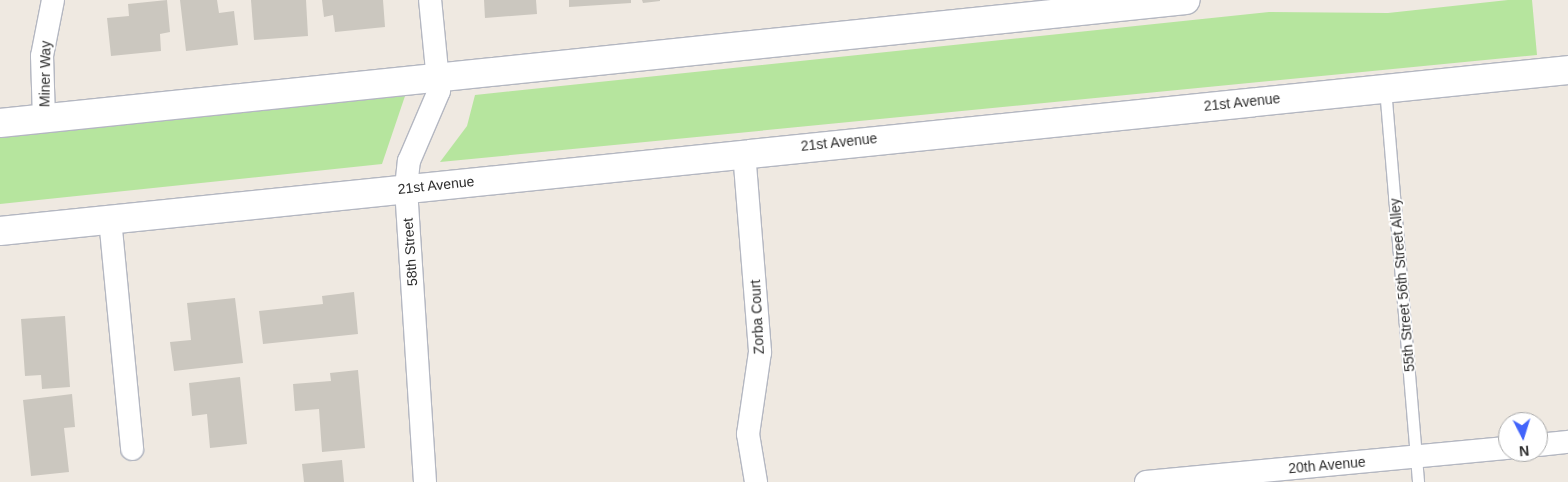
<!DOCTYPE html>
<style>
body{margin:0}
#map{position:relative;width:1568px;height:482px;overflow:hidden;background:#efe9e1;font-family:Helvetica,sans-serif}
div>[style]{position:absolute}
.green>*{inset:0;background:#b6e59e}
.building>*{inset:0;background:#cbc7bf}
.roads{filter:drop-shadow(1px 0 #b4b7c1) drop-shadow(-1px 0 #b4b7c1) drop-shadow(0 1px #b4b7c1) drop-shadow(0 -1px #b4b7c1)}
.lane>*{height:11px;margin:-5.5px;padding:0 5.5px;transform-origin:5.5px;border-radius:5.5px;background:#fff}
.street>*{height:22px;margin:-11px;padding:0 11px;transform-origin:11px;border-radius:11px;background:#fff}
.secondary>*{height:28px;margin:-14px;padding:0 14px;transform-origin:14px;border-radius:14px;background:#fff}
span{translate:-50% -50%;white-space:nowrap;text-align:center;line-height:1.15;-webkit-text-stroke:4px #fff;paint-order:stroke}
.street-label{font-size:14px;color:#2e2e2e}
.north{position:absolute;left:1498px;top:412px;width:50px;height:50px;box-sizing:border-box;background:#fff;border:1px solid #ababab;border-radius:50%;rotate:175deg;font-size:14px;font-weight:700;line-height:20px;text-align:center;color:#2e2e2e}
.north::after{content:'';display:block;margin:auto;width:18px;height:22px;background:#4264fb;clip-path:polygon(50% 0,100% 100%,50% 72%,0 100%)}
</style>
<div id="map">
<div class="green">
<div style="clip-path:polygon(1508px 0,1532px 0,1537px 55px,440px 162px,467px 126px,475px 95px,1269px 12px,1388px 13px)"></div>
<div style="clip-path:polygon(405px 96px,382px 164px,0 204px,0 134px)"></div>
</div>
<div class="building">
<div style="clip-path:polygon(167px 0,170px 32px,160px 34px,161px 51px,111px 56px,107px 18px,129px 16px,128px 4px)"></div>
<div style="clip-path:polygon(180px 0,217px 0,219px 13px,234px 11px,238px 45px,186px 51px)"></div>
<div style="clip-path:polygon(251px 0,306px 0,308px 36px,254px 40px)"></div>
<div style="clip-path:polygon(322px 0,383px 0,385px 27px,335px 32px,333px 15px,324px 17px)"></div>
<div style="clip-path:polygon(484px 0,536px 0,537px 14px,485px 18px)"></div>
<div style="clip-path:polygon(569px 0,631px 0,631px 3px,569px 7px)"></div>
<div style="clip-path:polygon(642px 0,660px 0,660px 1px,643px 3px)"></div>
<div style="clip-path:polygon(354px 292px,358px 334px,263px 344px,259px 311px,323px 304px,322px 296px)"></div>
<div style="clip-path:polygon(235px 298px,243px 363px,174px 371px,170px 342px,191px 340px,187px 303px)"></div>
<div style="clip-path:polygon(65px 316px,70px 387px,42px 389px,41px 375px,25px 376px,21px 319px)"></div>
<div style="clip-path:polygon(358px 370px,365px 448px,322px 452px,319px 409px,295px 411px,293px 384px,331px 381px,330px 373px)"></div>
<div style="clip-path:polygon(240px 377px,247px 444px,210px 448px,207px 414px,192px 416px,189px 383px)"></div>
<div style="clip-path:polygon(72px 394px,75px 427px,64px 428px,69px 472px,31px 476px,23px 400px)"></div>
<div style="clip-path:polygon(342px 460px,344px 482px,304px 482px,302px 464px)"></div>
</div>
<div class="roads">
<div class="lane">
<div style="left:1385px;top:88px;width:395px;rotate:85.2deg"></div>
</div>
<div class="street">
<div style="left:44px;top:119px;width:63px;rotate:-91.8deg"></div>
<div style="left:42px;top:56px;width:57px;rotate:-78.9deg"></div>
<div style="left:744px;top:152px;width:201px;rotate:85.4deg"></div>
<div style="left:760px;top:352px;width:83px;rotate:98.3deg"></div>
<div style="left:748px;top:434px;width:49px;rotate:80.5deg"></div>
<div style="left:110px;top:219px;width:231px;rotate:84.5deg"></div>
<div style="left:1538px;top:445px;width:30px;rotate:-6deg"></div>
<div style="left:425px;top:482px;width:295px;rotate:-93.7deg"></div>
<div style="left:406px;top:188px;width:27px;rotate:-84deg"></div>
<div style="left:409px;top:161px;width:76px;rotate:-66.8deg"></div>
<div style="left:439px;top:91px;width:91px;rotate:-95.6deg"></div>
<div style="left:1146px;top:482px;width:364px;rotate:-5.4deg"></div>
</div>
<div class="secondary">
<div style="left:0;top:123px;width:1192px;rotate:-5.92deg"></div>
<div style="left:0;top:231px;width:1576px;rotate:-5.86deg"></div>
</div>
</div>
<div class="street-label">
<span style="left:45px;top:74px;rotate:-89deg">Miner Way</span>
<span style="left:1242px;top:102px;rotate:-6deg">21st Avenue</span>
<span style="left:839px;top:142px;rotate:-6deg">21st Avenue</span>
<span style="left:436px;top:185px;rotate:-6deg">21st Avenue</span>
<span style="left:410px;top:252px;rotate:-94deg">58th Street</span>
<span style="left:1402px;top:285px;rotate:-95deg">55th Street 56th Street Alley</span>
<span style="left:757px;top:317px;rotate:-93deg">Zorba Court</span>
<span style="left:1327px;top:465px;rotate:-5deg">20th Avenue</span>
</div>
<div class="north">N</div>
</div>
